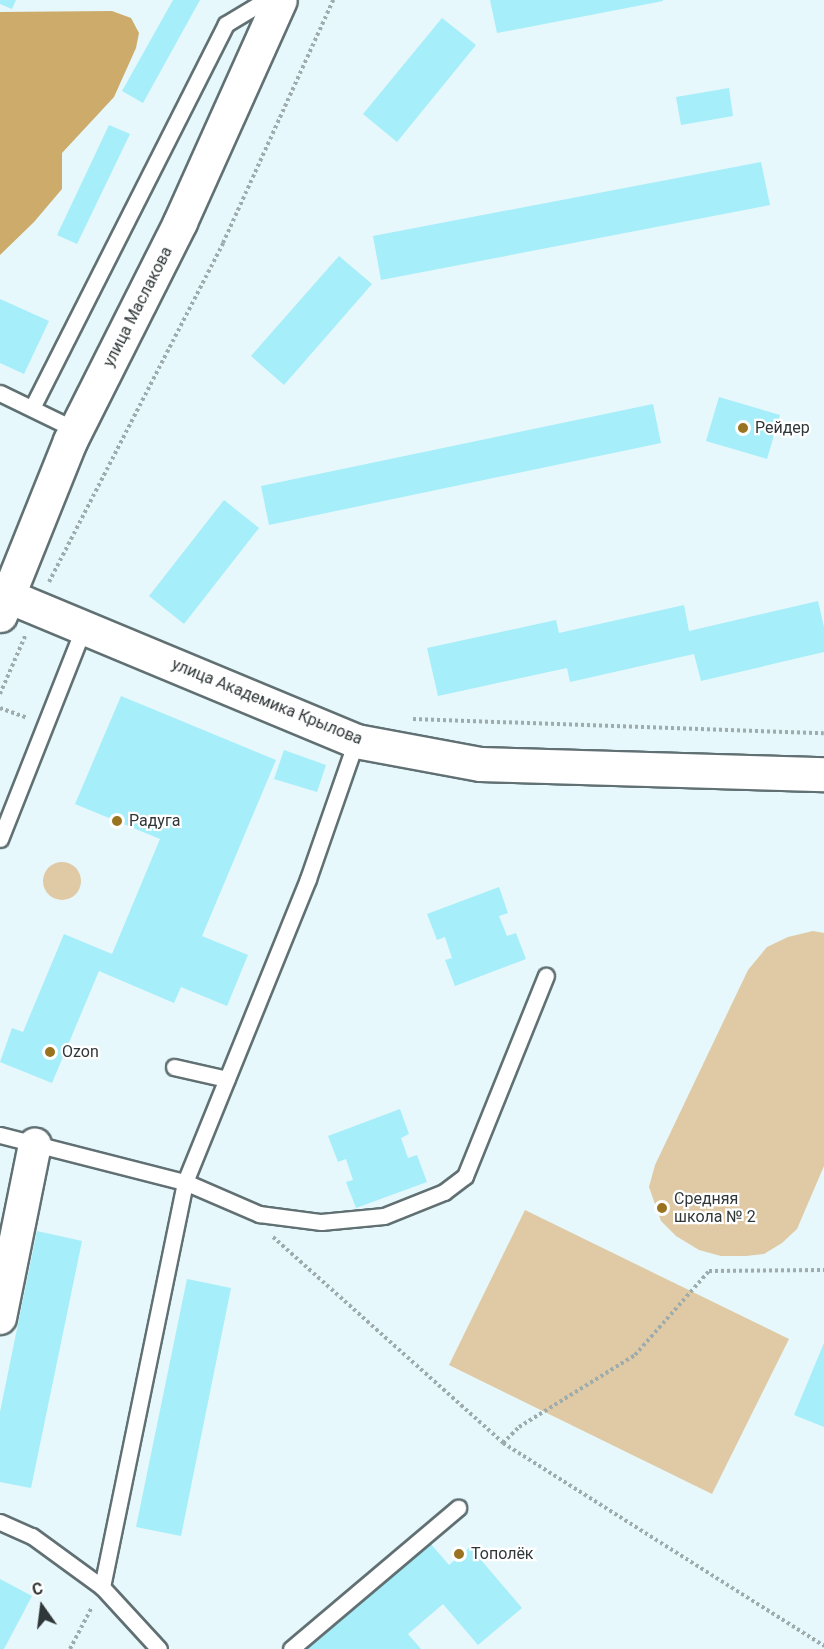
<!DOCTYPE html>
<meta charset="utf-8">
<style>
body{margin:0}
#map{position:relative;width:824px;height:1649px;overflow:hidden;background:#e6f8fb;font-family:Roboto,sans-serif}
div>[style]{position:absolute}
.green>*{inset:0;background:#dfcaa5}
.round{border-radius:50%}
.forest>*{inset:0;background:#ccab6b}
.building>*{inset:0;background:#a6eef9}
.path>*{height:4px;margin-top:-2px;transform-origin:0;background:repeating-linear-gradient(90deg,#9eacae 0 3px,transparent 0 6px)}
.roads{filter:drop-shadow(2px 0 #617073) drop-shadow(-2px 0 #617073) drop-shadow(0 2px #617073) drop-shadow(0 -2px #617073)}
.service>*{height:15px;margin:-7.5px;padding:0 7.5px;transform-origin:7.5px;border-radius:7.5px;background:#fff}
.minor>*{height:32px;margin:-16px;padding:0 16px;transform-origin:16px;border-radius:16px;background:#fff}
.tertiary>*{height:33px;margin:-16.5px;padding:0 16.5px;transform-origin:16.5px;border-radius:16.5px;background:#fff}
.dots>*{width:16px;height:16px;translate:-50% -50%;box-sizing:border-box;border:3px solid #fff;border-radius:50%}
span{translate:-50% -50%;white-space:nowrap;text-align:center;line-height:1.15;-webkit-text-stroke:4.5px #fff;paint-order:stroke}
.street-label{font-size:16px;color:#303738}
.poi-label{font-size:16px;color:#303738}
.left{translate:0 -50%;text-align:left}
.north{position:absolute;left:12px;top:1577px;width:60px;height:60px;-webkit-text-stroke:4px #fff;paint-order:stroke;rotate:346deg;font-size:16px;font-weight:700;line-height:24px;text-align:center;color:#303738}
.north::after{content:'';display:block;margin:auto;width:21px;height:27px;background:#303738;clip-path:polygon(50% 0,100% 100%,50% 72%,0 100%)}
</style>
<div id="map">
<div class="green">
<div class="round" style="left:43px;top:862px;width:38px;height:38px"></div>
<div style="clip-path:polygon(813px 931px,824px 933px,824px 1166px,797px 1229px,782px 1243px,764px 1254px,746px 1256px,721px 1256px,699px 1250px,676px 1236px,661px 1221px,649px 1187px,655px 1165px,748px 970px,767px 947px,788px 937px)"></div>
<div style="clip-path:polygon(525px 1210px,789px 1339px,712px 1494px,449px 1365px)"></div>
</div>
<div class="forest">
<div style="clip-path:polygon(112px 11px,131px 18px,139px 33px,136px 48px,114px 97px,62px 153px,62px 189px,34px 222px,0 255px,0 12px)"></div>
</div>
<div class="building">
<div style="clip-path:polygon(0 0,16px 0,12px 9px,0 4px)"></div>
<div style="clip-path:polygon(173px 0,200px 0,143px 103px,122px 91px)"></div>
<div style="clip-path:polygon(490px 0,663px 0,663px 1px,497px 33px)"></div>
<div style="clip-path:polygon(442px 18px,476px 45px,397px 142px,363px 114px)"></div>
<div style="clip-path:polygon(729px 88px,733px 116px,681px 125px,676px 97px)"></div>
<div style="clip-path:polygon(109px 125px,130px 134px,77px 244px,57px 235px)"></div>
<div style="clip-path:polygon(761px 162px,770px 205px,381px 280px,373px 236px)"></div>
<div style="clip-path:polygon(339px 256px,372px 284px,284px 385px,251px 356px)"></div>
<div style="clip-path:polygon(0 299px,49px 321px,24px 374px,0 363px)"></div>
<div style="clip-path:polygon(719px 397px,780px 415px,767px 459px,706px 441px)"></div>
<div style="clip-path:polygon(653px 404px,661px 443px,269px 525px,261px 486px)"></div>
<div style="clip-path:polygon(224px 500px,259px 528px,184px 624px,149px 596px)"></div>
<div style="clip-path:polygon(818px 601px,824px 627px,824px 652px,701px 681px,694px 654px,570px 682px,567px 668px,438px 696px,427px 648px,556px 620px,559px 633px,684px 605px,689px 631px)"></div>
<div style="clip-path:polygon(121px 696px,276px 760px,202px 936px,248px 955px,227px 1006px,181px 987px,174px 1003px,99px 971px,52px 1083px,0 1062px,12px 1028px,23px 1032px,64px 934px,112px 954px,160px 839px,75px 804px)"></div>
<div style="clip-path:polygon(284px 750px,326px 765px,317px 792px,274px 779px)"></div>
<div style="clip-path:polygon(499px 887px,508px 913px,499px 916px,507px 936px,516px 933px,526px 959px,455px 986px,445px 960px,452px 958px,445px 937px,437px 940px,427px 914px)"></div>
<div style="clip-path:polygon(400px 1109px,409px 1134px,401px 1138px,408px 1158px,417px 1155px,427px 1182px,356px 1208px,346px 1182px,353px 1180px,346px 1159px,338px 1162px,328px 1136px)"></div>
<div style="clip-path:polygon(37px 1231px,82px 1241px,31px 1488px,0 1482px,0 1412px)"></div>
<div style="clip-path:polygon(187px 1279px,231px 1288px,181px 1536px,136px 1527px)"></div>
<div style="clip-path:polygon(824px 1343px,824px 1427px,794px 1415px)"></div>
<div style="clip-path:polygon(430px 1543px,449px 1565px,470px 1547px,522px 1608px,478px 1645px,443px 1604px,408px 1634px,421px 1649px,306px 1649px)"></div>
<div style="clip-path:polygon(0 1579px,32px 1596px,4px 1649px,0 1649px)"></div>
</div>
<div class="path">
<div style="left:49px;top:582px;width:381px;rotate:-62.8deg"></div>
<div style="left:223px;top:243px;width:267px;rotate:-65.6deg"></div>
<div style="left:0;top:694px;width:65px;rotate:-66.6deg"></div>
<div style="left:0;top:708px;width:29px;rotate:20deg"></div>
<div style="left:413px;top:719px;width:411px;rotate:2deg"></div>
<div style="left:273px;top:1237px;width:309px;rotate:41.8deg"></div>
<div style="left:503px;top:1443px;width:380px;rotate:32.3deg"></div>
<div style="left:503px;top:1443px;width:23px;rotate:-45deg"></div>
<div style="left:519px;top:1427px;width:137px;rotate:-31.8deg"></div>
<div style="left:635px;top:1355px;width:112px;rotate:-48.6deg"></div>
<div style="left:709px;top:1271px;width:115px;rotate:-0.5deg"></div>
<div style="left:70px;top:1649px;width:47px;rotate:-62.4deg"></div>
</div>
<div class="roads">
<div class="service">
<div style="left:0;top:393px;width:85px;rotate:26deg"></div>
<div style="left:32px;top:408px;width:430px;rotate:-63.2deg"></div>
<div style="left:226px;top:24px;width:47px;rotate:-31deg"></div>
<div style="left:0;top:839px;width:228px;rotate:-68.4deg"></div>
<div style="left:174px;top:1067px;width:54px;rotate:12.8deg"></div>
<div style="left:0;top:1135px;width:191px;rotate:14.3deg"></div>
<div style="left:185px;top:1182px;width:81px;rotate:23.4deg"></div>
<div style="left:259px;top:1214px;width:63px;rotate:7.4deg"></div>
<div style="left:321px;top:1222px;width:63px;rotate:-5.4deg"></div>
<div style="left:384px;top:1216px;width:65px;rotate:-21.8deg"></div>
<div style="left:444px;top:1192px;width:26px;rotate:-37deg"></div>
<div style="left:465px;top:1176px;width:216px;rotate:-68deg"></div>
<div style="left:0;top:1522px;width:35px;rotate:24deg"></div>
<div style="left:32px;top:1536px;width:87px;rotate:36.1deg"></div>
<div style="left:102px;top:1587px;width:84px;rotate:47.4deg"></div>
<div style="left:102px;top:1587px;width:413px;rotate:-78.4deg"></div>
<div style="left:185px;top:1182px;width:327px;rotate:-67.9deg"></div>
<div style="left:308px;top:879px;width:146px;rotate:-70.8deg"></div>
<div style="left:291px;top:1649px;width:219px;rotate:-40.2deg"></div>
</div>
<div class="minor">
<div style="left:0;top:1318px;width:177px;rotate:-78.6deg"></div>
</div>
<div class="tertiary">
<div style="left:8px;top:596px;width:377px;rotate:22.6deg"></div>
<div style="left:356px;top:741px;width:126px;rotate:10.5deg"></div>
<div style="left:480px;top:764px;width:344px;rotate:1.7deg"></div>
<div style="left:0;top:615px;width:188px;rotate:-68.1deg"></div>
<div style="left:70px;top:441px;width:245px;rotate:-63.3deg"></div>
<div style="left:180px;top:222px;width:243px;rotate:-65.8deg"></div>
</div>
</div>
<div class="dots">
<div style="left:743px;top:428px;background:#99731f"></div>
<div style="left:117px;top:821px;background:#99731f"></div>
<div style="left:50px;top:1052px;background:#99731f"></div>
<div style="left:662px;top:1208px;background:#99731f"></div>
<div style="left:459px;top:1554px;background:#99731f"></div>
</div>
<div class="street-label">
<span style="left:138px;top:307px;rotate:-63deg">улица Маслакова</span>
<span style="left:267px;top:702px;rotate:22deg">улица Академика Крылова</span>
</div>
<div class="poi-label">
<span class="left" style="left:755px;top:428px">Рейдер</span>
<span class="left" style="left:129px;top:821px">Радуга</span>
<span class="left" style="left:62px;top:1052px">Ozon</span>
<span class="left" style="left:674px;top:1208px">Средняя<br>школа № 2</span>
<span class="left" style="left:471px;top:1554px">Тополёк</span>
</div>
<div class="north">С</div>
</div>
